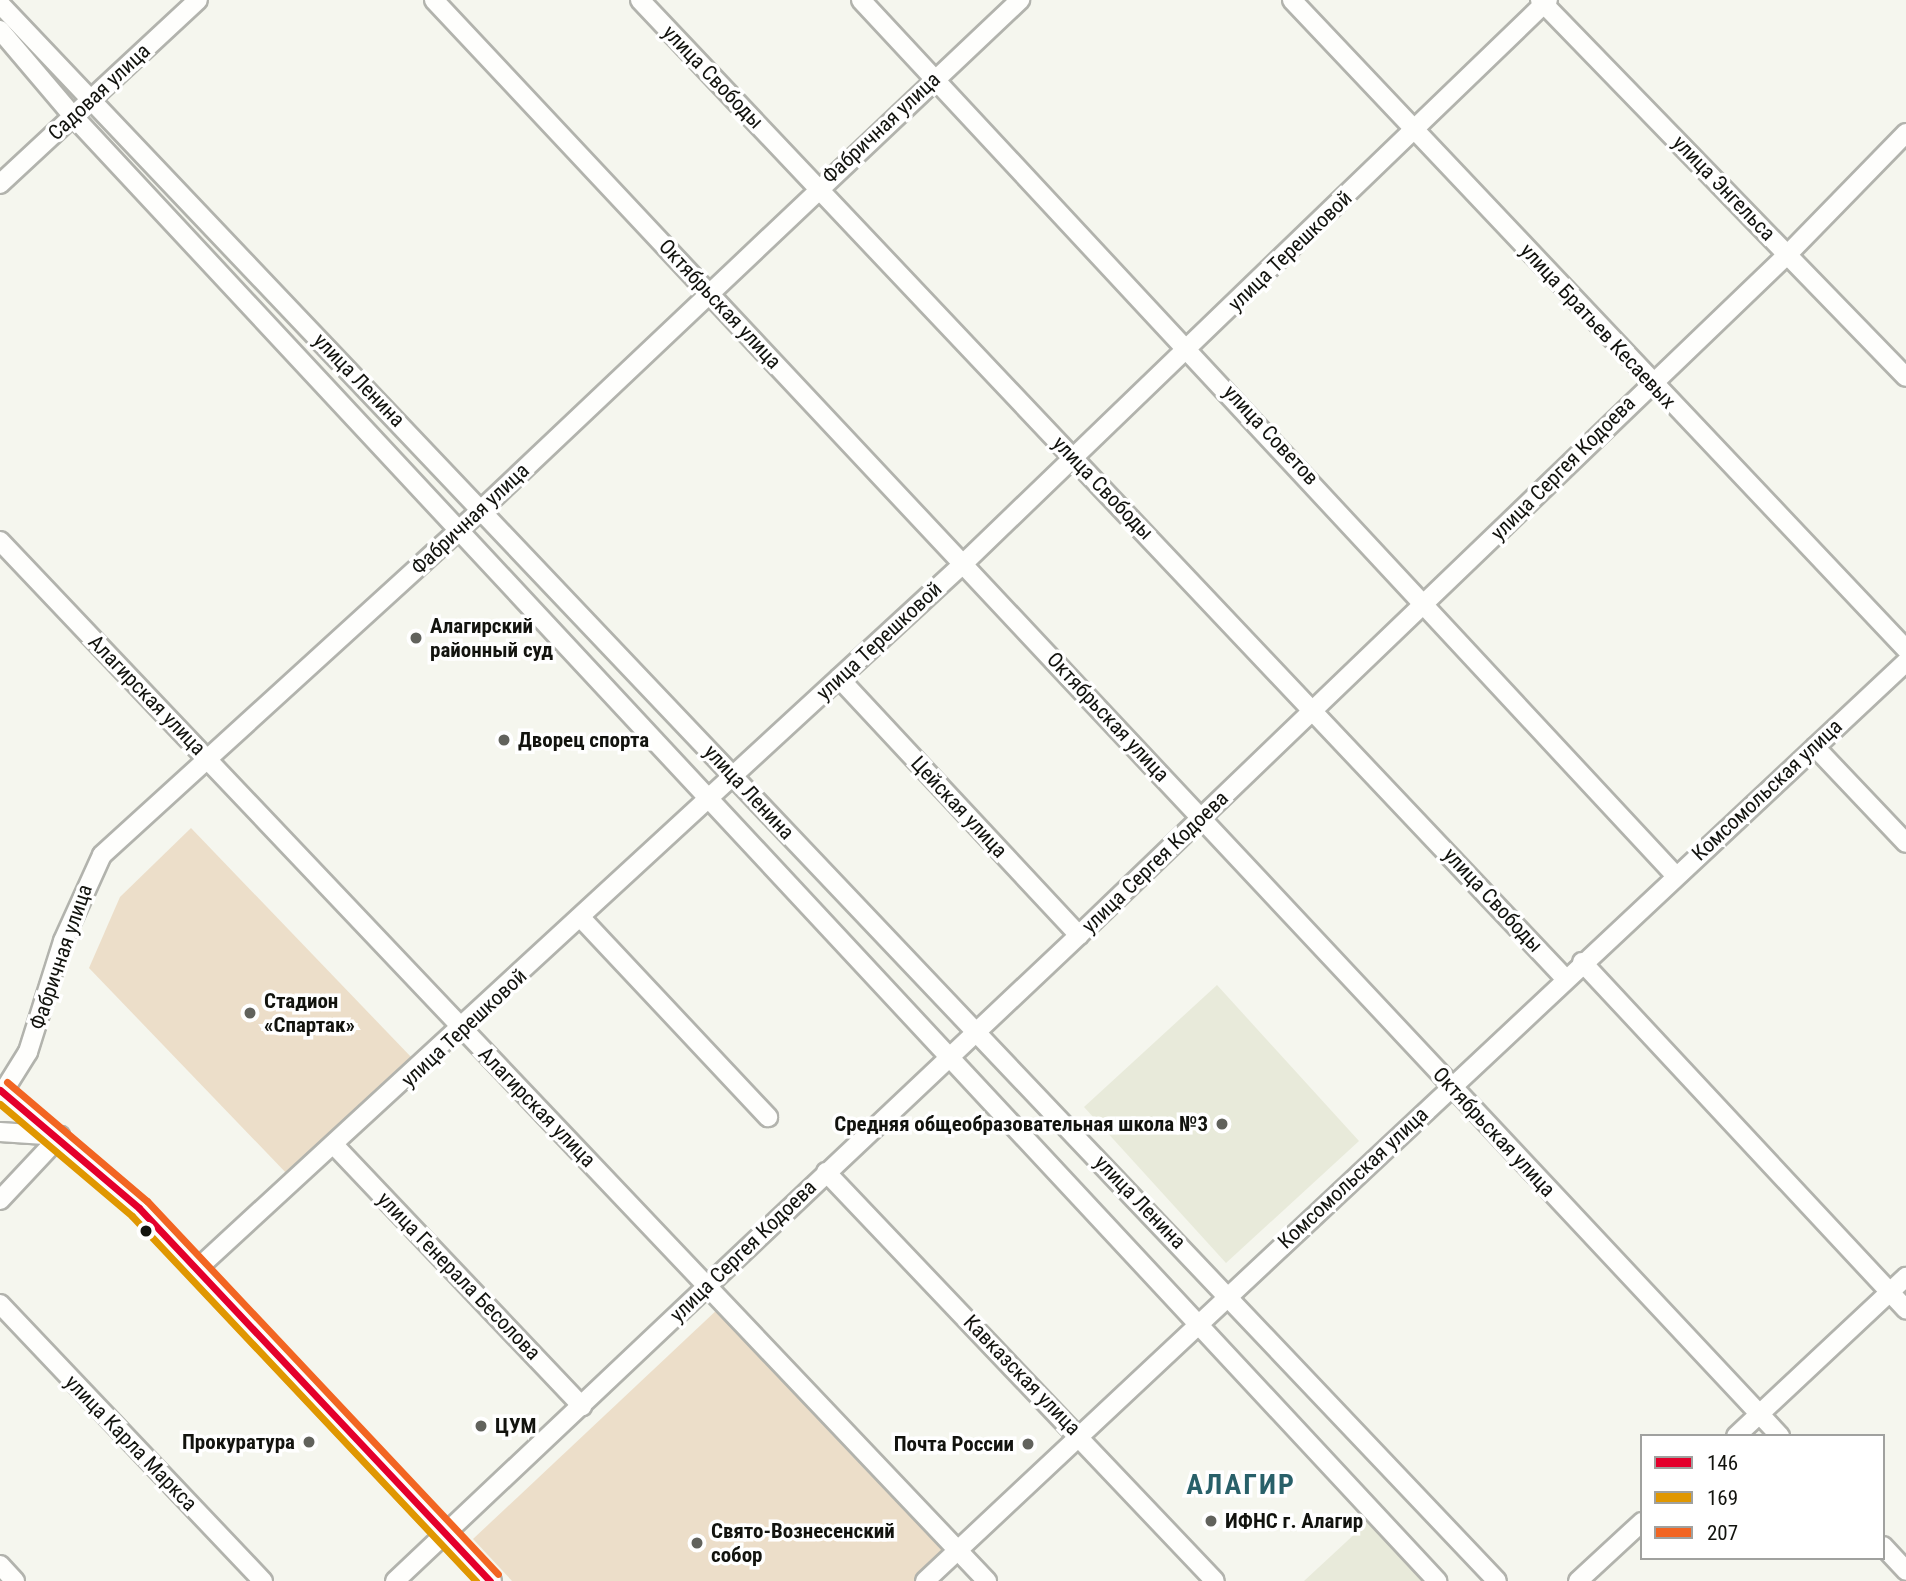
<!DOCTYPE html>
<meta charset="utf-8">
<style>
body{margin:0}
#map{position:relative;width:1906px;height:1581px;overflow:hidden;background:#f5f6ee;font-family:"Roboto Condensed",sans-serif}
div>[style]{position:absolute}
.built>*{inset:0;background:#e8eada}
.green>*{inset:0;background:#ecdec9}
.roads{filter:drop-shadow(2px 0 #b2b3ad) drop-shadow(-2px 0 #b2b3ad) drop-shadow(0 2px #b2b3ad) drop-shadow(0 -2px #b2b3ad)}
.minor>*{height:18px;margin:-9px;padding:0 9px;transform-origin:9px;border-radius:9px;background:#fefefc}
.major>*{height:21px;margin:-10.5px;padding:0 10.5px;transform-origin:10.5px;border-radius:10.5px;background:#fefefc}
.bus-1>*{height:7px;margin:-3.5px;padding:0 3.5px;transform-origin:3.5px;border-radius:3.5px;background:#e4002b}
.bus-2>*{height:7px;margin:-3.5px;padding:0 3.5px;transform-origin:3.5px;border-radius:3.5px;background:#e09701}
.bus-3>*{height:7px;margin:-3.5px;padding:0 3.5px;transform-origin:3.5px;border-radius:3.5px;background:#f26522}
.dots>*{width:19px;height:19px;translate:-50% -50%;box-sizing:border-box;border:4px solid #fff;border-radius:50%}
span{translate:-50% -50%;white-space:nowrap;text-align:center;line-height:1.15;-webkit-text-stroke:7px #fff;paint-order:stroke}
.street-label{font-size:21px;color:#12130e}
.poi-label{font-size:21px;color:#12130e;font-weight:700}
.left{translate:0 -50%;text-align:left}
.right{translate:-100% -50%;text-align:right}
.district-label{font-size:28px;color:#286069;font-weight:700;letter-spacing:2px}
.legend{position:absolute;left:1640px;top:1434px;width:245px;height:126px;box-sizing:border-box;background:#fff;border:2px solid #a0a19f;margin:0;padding:9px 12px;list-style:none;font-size:21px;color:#12130e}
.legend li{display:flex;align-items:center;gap:14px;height:35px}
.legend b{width:35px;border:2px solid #a0a19f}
</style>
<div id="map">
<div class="built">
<div style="clip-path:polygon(1217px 985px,1359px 1141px,1226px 1263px,1084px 1107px)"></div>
<div style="clip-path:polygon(1373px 1517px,1432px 1581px,1304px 1581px)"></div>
</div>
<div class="green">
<div style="clip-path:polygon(191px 828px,412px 1058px,289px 1176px,89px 968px,120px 897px)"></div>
<div style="clip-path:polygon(720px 1307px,948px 1550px,916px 1581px,512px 1581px,473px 1539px)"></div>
</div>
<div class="roads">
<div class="minor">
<div style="left:434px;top:0;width:1968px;rotate:46.85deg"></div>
<div style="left:640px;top:0;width:1346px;rotate:46.6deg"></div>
<div style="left:861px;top:0;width:1195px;rotate:47.07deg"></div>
<div style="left:1292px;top:0;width:893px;rotate:46.59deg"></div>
<div style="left:1540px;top:0;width:525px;rotate:45.85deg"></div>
<div style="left:0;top:4px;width:2174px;rotate:46.49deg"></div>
<div style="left:0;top:30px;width:113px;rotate:49.7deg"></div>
<div style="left:73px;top:116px;width:2002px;rotate:47.04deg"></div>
<div style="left:0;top:184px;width:270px;rotate:-42.9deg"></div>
<div style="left:0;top:541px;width:1434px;rotate:46.5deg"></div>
<div style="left:839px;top:678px;width:352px;rotate:47deg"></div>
<div style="left:1815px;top:747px;width:132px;rotate:46.5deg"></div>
<div style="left:582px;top:919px;width:272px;rotate:46.8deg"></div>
<div style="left:1582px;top:962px;width:475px;rotate:47deg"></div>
<div style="left:3px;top:1092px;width:47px;rotate:-58deg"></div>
<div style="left:28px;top:1052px;width:116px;rotate:-72.5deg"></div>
<div style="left:63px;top:941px;width:94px;rotate:-65.6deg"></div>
<div style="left:102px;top:855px;width:514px;rotate:-42.32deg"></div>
<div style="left:482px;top:509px;width:741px;rotate:-43.41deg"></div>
<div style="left:0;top:1132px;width:60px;rotate:3.8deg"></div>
<div style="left:335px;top:1146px;width:359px;rotate:46.5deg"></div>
<div style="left:826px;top:1172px;width:564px;rotate:46.44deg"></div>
<div style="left:0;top:1200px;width:88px;rotate:-46.8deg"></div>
<div style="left:197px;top:1269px;width:1042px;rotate:-42.63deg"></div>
<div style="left:964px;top:563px;width:811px;rotate:-43.95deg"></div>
<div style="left:0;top:1304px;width:382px;rotate:46.5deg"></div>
<div style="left:1736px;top:1436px;width:233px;rotate:-43.1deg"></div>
<div style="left:1883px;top:1546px;width:34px;rotate:47deg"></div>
<div style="left:0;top:1565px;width:22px;rotate:47deg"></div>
<div style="left:395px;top:1581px;width:941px;rotate:-43.36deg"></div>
<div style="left:1079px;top:935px;width:983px;rotate:-43.85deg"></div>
<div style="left:1788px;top:254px;width:169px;rotate:-45.7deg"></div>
<div style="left:925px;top:1581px;width:1344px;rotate:-43.13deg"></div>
<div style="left:1578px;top:1581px;width:87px;rotate:-42.7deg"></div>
</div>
<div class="major">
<div style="left:0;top:1090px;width:182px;rotate:40.3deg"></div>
<div style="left:139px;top:1208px;width:512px;rotate:46.74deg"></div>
</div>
</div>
<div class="bus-1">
<div style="left:0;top:1090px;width:182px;rotate:40.3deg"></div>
<div style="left:139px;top:1208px;width:512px;rotate:46.74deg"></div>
</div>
<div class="bus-2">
<div style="left:0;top:1104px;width:173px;rotate:40.3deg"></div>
<div style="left:132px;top:1216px;width:502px;rotate:46.7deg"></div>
</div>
<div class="bus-3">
<div style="left:7px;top:1082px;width:184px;rotate:40.4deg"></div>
<div style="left:147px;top:1201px;width:512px;rotate:46.74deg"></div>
</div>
<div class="dots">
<div style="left:416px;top:638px;background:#61625c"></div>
<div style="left:504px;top:740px;background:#61625c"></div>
<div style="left:250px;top:1013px;background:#61625c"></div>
<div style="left:1222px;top:1124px;background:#61625c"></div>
<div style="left:146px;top:1231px;background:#12130e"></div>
<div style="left:481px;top:1426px;background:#61625c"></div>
<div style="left:309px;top:1442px;background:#61625c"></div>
<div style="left:1028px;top:1444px;background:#61625c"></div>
<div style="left:1211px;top:1521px;background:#61625c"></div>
<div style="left:697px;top:1543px;background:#61625c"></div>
</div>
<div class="street-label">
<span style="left:713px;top:77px;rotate:46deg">улица Свободы</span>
<span style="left:99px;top:92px;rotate:-43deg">Садовая улица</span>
<span style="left:881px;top:128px;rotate:-43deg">Фабричная улица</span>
<span style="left:1724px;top:188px;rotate:46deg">улица Энгельса</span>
<span style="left:1290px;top:251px;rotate:-44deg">улица Терешковой</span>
<span style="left:720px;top:304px;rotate:47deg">Октябрьская улица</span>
<span style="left:1598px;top:326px;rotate:47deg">улица Братьев Кесаевых</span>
<span style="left:359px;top:380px;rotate:46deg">улица Ленина</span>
<span style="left:1271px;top:435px;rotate:47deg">улица Советов</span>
<span style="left:1563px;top:468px;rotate:-45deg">улица Сергея Кодоева</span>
<span style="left:1103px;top:488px;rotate:46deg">улица Свободы</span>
<span style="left:470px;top:519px;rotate:-43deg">Фабричная улица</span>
<span style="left:879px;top:641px;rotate:-43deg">улица Терешковой</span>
<span style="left:147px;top:695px;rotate:46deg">Алагирская улица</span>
<span style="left:1108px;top:717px;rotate:47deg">Октябрьская улица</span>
<span style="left:1767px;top:790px;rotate:-43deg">Комсомольская улица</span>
<span style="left:749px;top:792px;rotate:47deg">улица Ленина</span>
<span style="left:959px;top:807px;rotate:47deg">Цейская улица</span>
<span style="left:1155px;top:862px;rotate:-44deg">улица Сергея Кодоева</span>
<span style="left:1493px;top:900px;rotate:47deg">улица Свободы</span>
<span style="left:61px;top:957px;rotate:-71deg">Фабричная улица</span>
<span style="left:464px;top:1028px;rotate:-43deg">улица Терешковой</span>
<span style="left:537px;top:1107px;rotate:46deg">Алагирская улица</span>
<span style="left:1494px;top:1132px;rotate:47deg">Октябрьская улица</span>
<span style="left:1353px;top:1178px;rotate:-43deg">Комсомольская улица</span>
<span style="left:1140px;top:1202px;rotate:46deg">улица Ленина</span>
<span style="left:743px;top:1251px;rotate:-44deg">улица Сергея Кодоева</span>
<span style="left:459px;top:1276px;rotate:46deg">улица Генерала Бесолова</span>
<span style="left:1022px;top:1375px;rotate:46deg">Кавказская улица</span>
<span style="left:131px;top:1443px;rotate:46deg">улица Карла Маркса</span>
</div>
<div class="poi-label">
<span class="left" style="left:430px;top:638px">Алагирский<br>районный суд</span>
<span class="left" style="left:518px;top:740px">Дворец спорта</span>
<span class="left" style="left:264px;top:1013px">Стадион<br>«Спартак»</span>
<span class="right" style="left:1208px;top:1124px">Средняя общеобразовательная школа №3</span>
<span class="left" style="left:495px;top:1426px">ЦУМ</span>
<span class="right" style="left:295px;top:1442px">Прокуратура</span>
<span class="right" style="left:1014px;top:1444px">Почта России</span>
<span class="left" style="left:1225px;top:1521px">ИФНС г. Алагир</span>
<span class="left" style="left:711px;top:1543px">Свято-Вознесенский<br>собор</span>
</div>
<div class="district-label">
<span style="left:1241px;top:1485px">АЛАГИР</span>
</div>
<ul class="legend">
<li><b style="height:9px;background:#e4002b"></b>146</li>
<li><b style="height:9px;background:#e09701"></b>169</li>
<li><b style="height:9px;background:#f26522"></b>207</li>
</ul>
</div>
